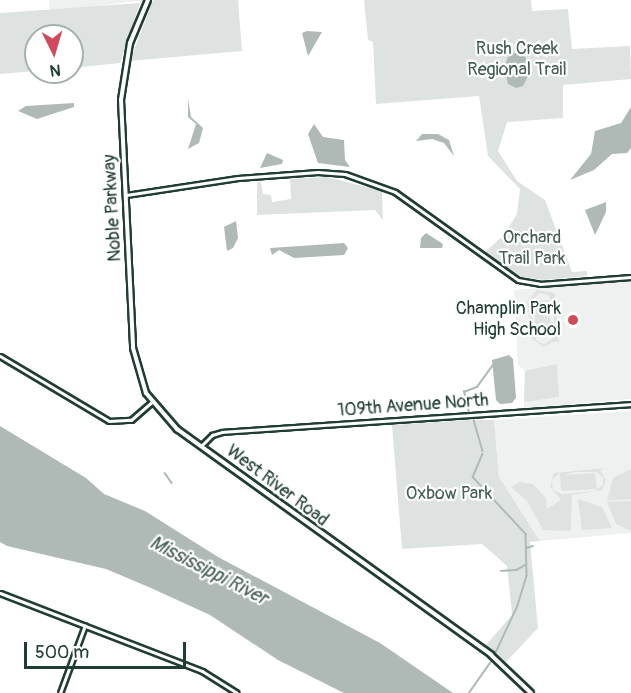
<!DOCTYPE html>
<style>
body{margin:0}
#map{position:relative;width:631px;height:693px;overflow:hidden;background:#fff;font-family:Pangolin,sans-serif}
div>[style]{position:absolute}
.built>*{inset:0;background:#eef1f0}
.green>*{inset:0;background:#dee3e2}
.water>*{inset:0;background:#afbab7}
.stream>*{height:1.5px;margin:-0.75px;padding:0 0.75px;transform-origin:0.75px;border-radius:0.75px;background:#afbab7}
.roads{filter:drop-shadow(2px 0 #1f3d34) drop-shadow(-2px 0 #1f3d34) drop-shadow(0 2px #1f3d34) drop-shadow(0 -2px #1f3d34)}
.tertiary>*{height:3px;margin:-1.5px;padding:0 1.5px;transform-origin:1.5px;border-radius:1.5px;background:#fff}
.secondary>*{height:4px;margin:-2px;padding:0 2px;transform-origin:2px;border-radius:2px;background:#fff}
.dots>*{width:16px;height:16px;translate:-50% -50%;box-sizing:border-box;border:3px solid #fff;border-radius:50%}
span{translate:-50% -50%;white-space:nowrap;text-align:center;line-height:1.15;-webkit-text-stroke:4.5px #fff;paint-order:stroke}
.park-label{font-size:18px;color:#455e57}
.street-label{font-size:18px;color:#1f3d34}
.poi-label{font-size:18px;color:#1f3d34}
.right{translate:-100% -50%;text-align:right}
.water-label{font-size:20px;color:#4a625b;font-style:italic}
.north{position:absolute;left:24px;top:24px;width:60px;height:60px;box-sizing:border-box;background:#fff;border:2px solid #a5b1ae;border-radius:50%;rotate:175deg;font-size:16px;font-weight:700;line-height:24px;text-align:center;color:#1f3d34}
.north::after{content:'';display:block;margin:auto;width:21px;height:27px;background:#d1495b;clip-path:polygon(50% 0,100% 100%,50% 72%,0 100%)}
.scale{position:absolute;left:24px;top:642px;width:162px;height:27px;box-sizing:border-box;border:3px solid #1f3d34;border-top:0;padding-left:8px;font-size:18px;line-height:21px;white-space:nowrap;color:#1f3d34;-webkit-text-stroke:4px #fff;paint-order:stroke}
</style>
<div id="map">
<div class="built">
<div style="clip-path:polygon(49px 0,145px 0,50px 12px)"></div>
<div style="clip-path:polygon(631px 281px,631px 399px,524px 408px,525px 371px,518px 365px,514px 290px)"></div>
<div style="clip-path:polygon(631px 411px,631px 533px,540px 541px,499px 477px,494px 420px)"></div>
</div>
<div class="green">
<div style="clip-path:polygon(153px 0,238px 0,242px 51px,130px 61px)"></div>
<div style="clip-path:polygon(364px 0,531px 0,532px 11px,568px 9px,572px 49px,630px 46px,631px 79px,563px 85px,563px 118px,507px 122px,498px 151px,517px 181px,545px 200px,572px 272px,587px 271px,587px 276px,544px 280px,522px 277px,484px 253px,504px 235px,517px 214px,520px 189px,488px 156px,479px 96px,376px 104px,373px 42px,368px 40px)"></div>
<div style="clip-path:polygon(140px 3px,120px 63px,72px 68px,72px 36px,36px 36px,36px 71px,0 74px,0 13px)"></div>
<div style="clip-path:polygon(327px 177px,382px 191px,383px 220px,375px 210px,257px 215px,257px 182px,261px 182px,263px 194px,271px 195px,272px 202px,291px 199px,290px 179px)"></div>
<div style="clip-path:polygon(evenodd,537px 290px,555px 293px,559px 344px,556px 341px,543px 347px,531px 338px,527px 301px,537px 290px,539px 293px,548px 295px,553px 303px,555px 336px,545px 344px,537px 342px,533px 334px,531px 302px,539px 293px)"></div>
<div style="clip-path:polygon(549px 300px,552px 335px,536px 336px,534px 301px)"></div>
<div style="clip-path:polygon(557px 364px,559px 397px,524px 402px,525px 371px)"></div>
<div style="clip-path:polygon(468px 420px,494px 420px,499px 477px,540px 541px,530px 542px,538px 628px,506px 662px,485px 646px,512px 615px,507px 566px,482px 544px,402px 549px,392px 425px)"></div>
<div style="clip-path:polygon(evenodd,606px 468px,600px 470px,606px 480px,602px 490px,572px 495px,571px 531px,543px 530px,527px 501px,511px 487px,520px 482px,533px 484px,546px 498px,547px 509px,561px 500px,550px 487px,554px 473px,606px 468px,574px 472px,597px 472px,603px 478px,603px 485px,594px 491px,562px 494px,553px 490px,552px 480px,560px 473px,561px 491px,597px 489px,595px 473px,564px 475px,574px 472px)"></div>
<div style="clip-path:polygon(631px 469px,631px 499px,607px 501px,613px 478px)"></div>
<div style="clip-path:polygon(578px 499px,602px 507px,612px 528px,582px 530px)"></div>
<div style="clip-path:polygon(631px 501px,631px 531px,616px 524px,607px 502px)"></div>
</div>
<div class="water">
<div style="clip-path:polygon(307px 31px,322px 32px,308px 56px,302px 33px)"></div>
<div style="clip-path:polygon(518px 51px,526px 58px,529px 74px,523px 86px,516px 88px,508px 84px,504px 67px,508px 57px)"></div>
<div style="clip-path:polygon(188px 99px,191px 117px,203px 128px,199px 143px,188px 149px,196px 124px,188px 117px)"></div>
<div style="clip-path:polygon(74px 103px,74px 107px,37px 119px,18px 111px,26px 106px)"></div>
<div style="clip-path:polygon(631px 107px,631px 148px,627px 153px,612px 154px,594px 170px,570px 180px,591px 154px,595px 131px,621px 123px)"></div>
<div style="clip-path:polygon(314px 124px,323px 137px,344px 140px,345px 160px,350px 167px,318px 163px,308px 134px)"></div>
<div style="clip-path:polygon(422px 134px,438px 134px,449px 140px,454px 156px,444px 143px,432px 139px,416px 141px)"></div>
<div style="clip-path:polygon(267px 153px,283px 160px,282px 164px,260px 168px)"></div>
<div style="clip-path:polygon(606px 202px,606px 212px,595px 235px,585px 210px)"></div>
<div style="clip-path:polygon(236px 221px,238px 238px,233px 248px,227px 251px,224px 227px)"></div>
<div style="clip-path:polygon(426px 233px,443px 244px,442px 248px,420px 248px,421px 238px)"></div>
<div style="clip-path:polygon(344px 243px,348px 248px,344px 255px,294px 258px,279px 250px,272px 255px,270px 248px)"></div>
<div style="clip-path:polygon(509px 355px,513px 359px,516px 398px,512px 403px,500px 404px,496px 400px,492px 360px)"></div>
<div style="clip-path:polygon(0 426px,86px 478px,104px 494px,145px 511px,218px 557px,380px 643px,453px 693px,344px 693px,278px 660px,210px 615px,151px 588px,106px 569px,7px 546px,0 542px)"></div>
</div>
<div class="stream">
<div style="left:469px;top:413px;width:22px;rotate:-103deg"></div>
<div style="left:464px;top:392px;width:14px;rotate:-21deg"></div>
<div style="left:477px;top:387px;width:27px;rotate:-54deg"></div>
<div style="left:472px;top:418px;width:1px"></div>
<div style="left:474px;top:420px;width:32px;rotate:74deg"></div>
<div style="left:483px;top:454px;width:25px;rotate:113deg"></div>
<div style="left:473px;top:477px;width:78px;rotate:47.1deg"></div>
<div style="left:526px;top:534px;width:42px;rotate:88.6deg"></div>
<div style="left:527px;top:576px;width:31px;rotate:107deg"></div>
<div style="left:518px;top:606px;width:52px;rotate:115.1deg"></div>
<div style="left:165px;top:473px;width:12px;rotate:55deg"></div>
<div style="left:526px;top:548px;width:7px;rotate:-16deg"></div>
<div style="left:501px;top:571px;width:16px;rotate:-4deg"></div>
<div style="left:517px;top:570px;width:9px;rotate:-32deg"></div>
<div style="left:469px;top:693px;width:38px;rotate:-55deg"></div>
</div>
<div class="roads">
<div class="tertiary">
<div style="left:126px;top:195px;width:113px;rotate:-8.6deg"></div>
<div style="left:238px;top:178px;width:80px;rotate:-4.3deg"></div>
<div style="left:318px;top:172px;width:27px;rotate:4deg"></div>
<div style="left:345px;top:174px;width:53px;rotate:19.8deg"></div>
<div style="left:395px;top:192px;width:151px;rotate:35.6deg"></div>
<div style="left:518px;top:280px;width:22px;rotate:10deg"></div>
<div style="left:540px;top:284px;width:91px;rotate:-4.4deg"></div>
<div style="left:0;top:356px;width:127px;rotate:30.8deg"></div>
<div style="left:109px;top:421px;width:22px;rotate:-3deg"></div>
<div style="left:131px;top:420px;width:28px;rotate:-41deg"></div>
<div style="left:201px;top:446px;width:16px;rotate:-45deg"></div>
<div style="left:212px;top:435px;width:10px;rotate:-17deg"></div>
<div style="left:222px;top:432px;width:410px;rotate:-3.9deg"></div>
<div style="left:0;top:593px;width:217px;rotate:21.1deg"></div>
<div style="left:202px;top:671px;width:41px;rotate:32.2deg"></div>
<div style="left:60px;top:693px;width:72px;rotate:-69.8deg"></div>
</div>
<div class="secondary">
<div style="left:148px;top:0;width:47px;rotate:112.7deg"></div>
<div style="left:130px;top:43px;width:58px;rotate:99deg"></div>
<div style="left:121px;top:100px;width:248px;rotate:87.2deg"></div>
<div style="left:133px;top:348px;width:47px;rotate:73.9deg"></div>
<div style="left:146px;top:393px;width:48px;rotate:49.3deg"></div>
<div style="left:177px;top:429px;width:387px;rotate:35.7deg"></div>
<div style="left:491px;top:655px;width:55px;rotate:43.5deg"></div>
</div>
</div>
<div class="dots">
<div style="left:573px;top:320px;background:#d1495b"></div>
</div>
<div class="park-label">
<span style="left:517px;top:60px">Rush Creek<br>Regional Trail</span>
<span style="left:532px;top:249px">Orchard<br>Trail Park</span>
<span style="left:449px;top:494px">Oxbow Park</span>
</div>
<div class="street-label">
<span style="left:113px;top:208px;rotate:-93deg">Noble Parkway</span>
<span style="left:413px;top:406px;rotate:-4deg">109th Avenue North</span>
<span style="left:277px;top:486px;rotate:37deg">West River Road</span>
</div>
<div class="poi-label">
<span class="right" style="left:561px;top:320px">Champlin Park<br>High School</span>
</div>
<div class="water-label">
<span style="left:209px;top:570px;rotate:27deg">Mississippi River</span>
</div>
<div class="north">N</div>
<div class="scale">500 m</div>
</div>
